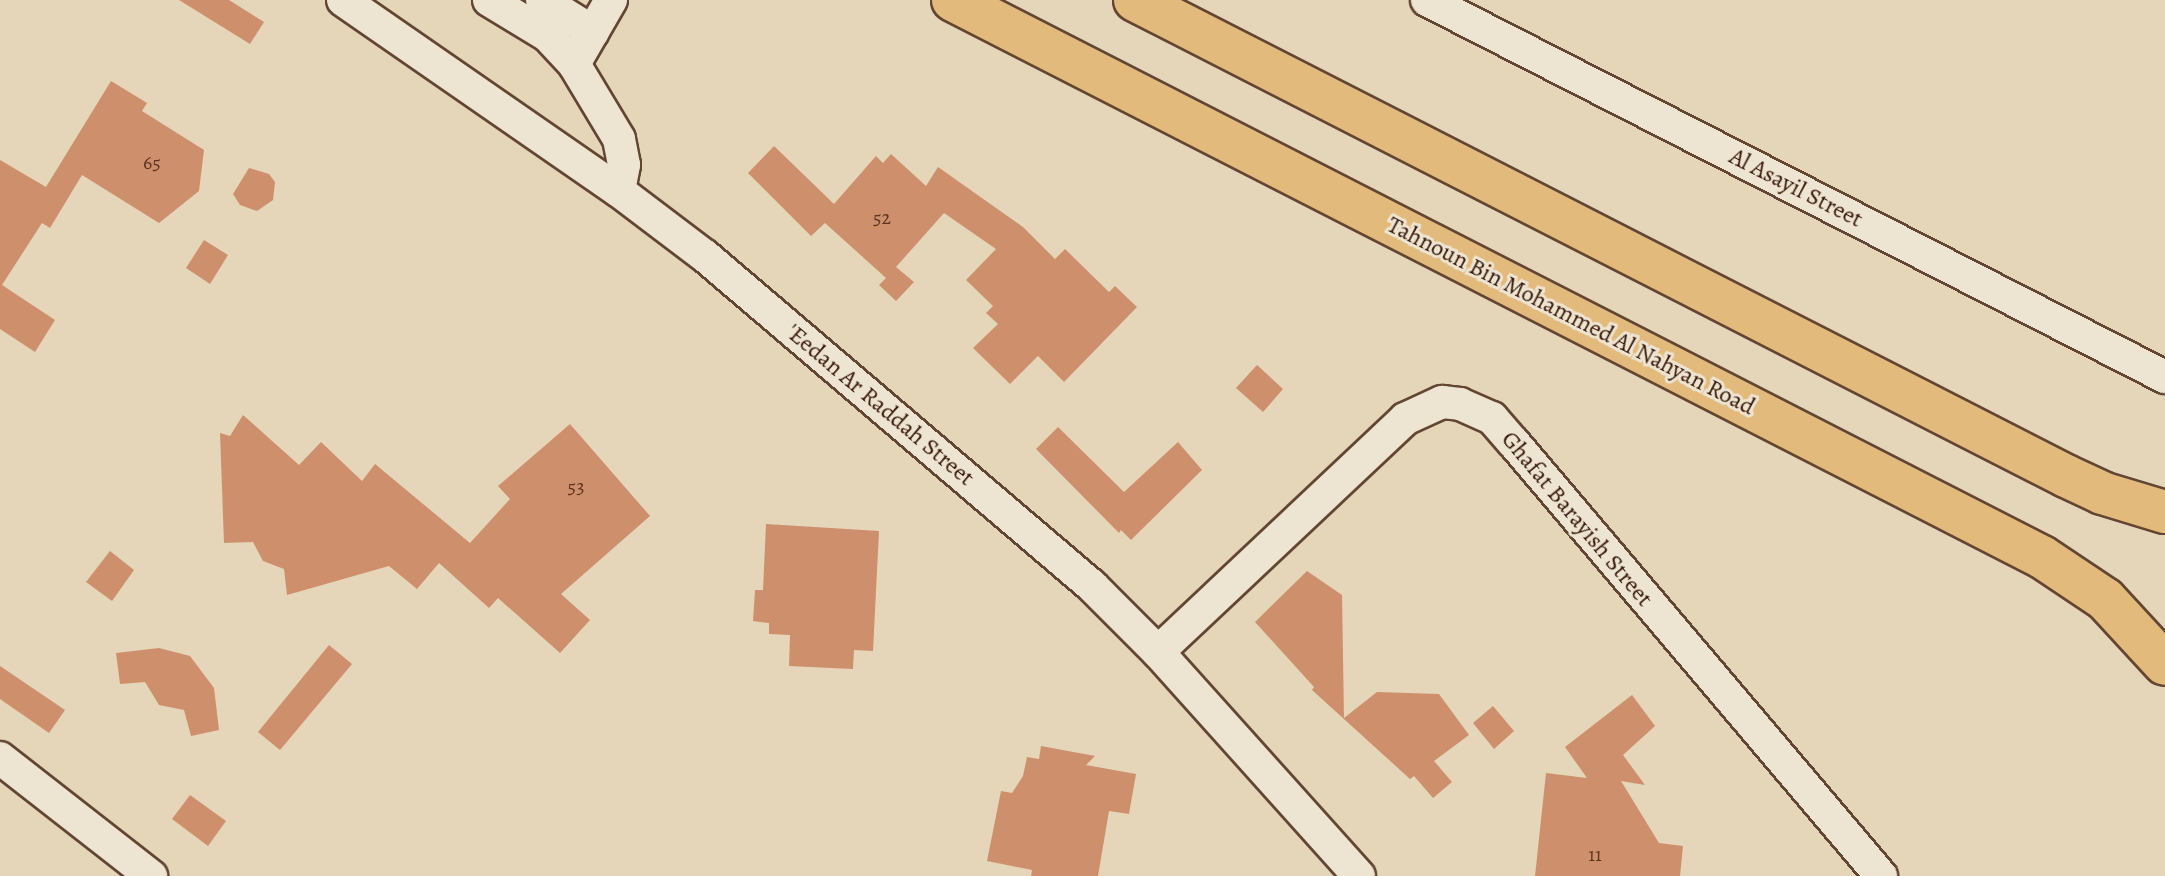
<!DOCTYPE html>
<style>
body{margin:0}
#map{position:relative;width:2165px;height:876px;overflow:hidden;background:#e5d5b9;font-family:Alegreya,serif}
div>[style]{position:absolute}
.building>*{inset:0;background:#ce906c}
.roads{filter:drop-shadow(2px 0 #624633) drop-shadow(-2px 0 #624633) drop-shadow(0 2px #624633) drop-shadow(0 -2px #624633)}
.minor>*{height:32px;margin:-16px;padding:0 16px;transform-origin:16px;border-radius:16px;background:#eee4d2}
.major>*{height:42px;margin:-21px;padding:0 21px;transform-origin:21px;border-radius:21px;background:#e2ba7c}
span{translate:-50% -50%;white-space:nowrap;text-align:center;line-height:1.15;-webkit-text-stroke:6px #eee4d2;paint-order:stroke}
.number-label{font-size:20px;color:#5c3420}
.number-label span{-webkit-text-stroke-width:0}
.street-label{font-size:24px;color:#361606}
</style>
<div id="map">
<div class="building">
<div style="clip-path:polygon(179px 0,229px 0,264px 22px,250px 44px)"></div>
<div style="clip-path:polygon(111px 81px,147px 103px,142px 111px,204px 150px,199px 191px,159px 223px,82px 175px,50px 228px,42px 223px,2px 285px,55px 320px,35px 352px,0 329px,0 160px,46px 187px)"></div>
<div style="clip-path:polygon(774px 146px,834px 204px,876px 156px,883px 163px,891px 154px,926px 186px,938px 167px,1023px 227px,1055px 259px,1065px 249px,1109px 292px,1115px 286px,1137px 307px,1064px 382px,1038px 356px,1010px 384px,973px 348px,998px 324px,986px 313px,993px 306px,966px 280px,996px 249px,944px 213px,896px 267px,914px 282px,896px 301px,879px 285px,886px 278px,825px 223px,811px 236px,748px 173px)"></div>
<div style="clip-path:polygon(249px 168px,269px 174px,275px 182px,273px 200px,257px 211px,240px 205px,233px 194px)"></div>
<div style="clip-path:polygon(204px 240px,228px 255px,210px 284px,186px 268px)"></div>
<div style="clip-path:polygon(1257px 365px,1283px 389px,1263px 412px,1236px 388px)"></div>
<div style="clip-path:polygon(243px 415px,299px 465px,321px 442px,362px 481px,375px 464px,470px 543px,510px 499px,498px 486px,570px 424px,650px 516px,561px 594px,590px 620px,560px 653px,498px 598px,489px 608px,439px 563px,417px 589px,389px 566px,287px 595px,284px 569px,263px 561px,253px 542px,224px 543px,220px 433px,230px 436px)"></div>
<div style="clip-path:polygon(1058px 427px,1124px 492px,1178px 442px,1202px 470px,1131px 540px,1121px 530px,1119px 533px,1036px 449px)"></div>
<div style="clip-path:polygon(766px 524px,879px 531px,873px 651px,854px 650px,853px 669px,789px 666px,790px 635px,769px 634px,769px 623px,753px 621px,755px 590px,763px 590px)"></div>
<div style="clip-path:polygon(110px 551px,134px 570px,112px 601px,86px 582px)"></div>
<div style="clip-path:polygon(1307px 571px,1342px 595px,1344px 718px,1377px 692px,1439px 694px,1469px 735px,1434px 761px,1452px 782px,1433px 798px,1414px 776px,1410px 779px,1312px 690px,1314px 687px,1255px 622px)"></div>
<div style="clip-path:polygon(329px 645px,352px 664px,280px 750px,258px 732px)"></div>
<div style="clip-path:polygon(159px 648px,190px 656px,214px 688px,219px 730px,191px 736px,184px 710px,159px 705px,145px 682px,120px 684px,116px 653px)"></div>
<div style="clip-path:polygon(0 666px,65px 710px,49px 733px,0 699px)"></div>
<div style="clip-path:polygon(1632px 695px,1655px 726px,1623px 755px,1645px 785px,1621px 781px,1659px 843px,1683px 846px,1680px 876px,1535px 876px,1546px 773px,1587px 778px,1565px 747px)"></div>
<div style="clip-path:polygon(1493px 706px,1514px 731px,1494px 749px,1473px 723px)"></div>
<div style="clip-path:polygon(1041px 746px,1095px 756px,1086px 765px,1136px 774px,1129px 814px,1109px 811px,1098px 876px,1031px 876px,1032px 870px,987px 861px,1001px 791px,1012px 793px,1023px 776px,1027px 757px,1039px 759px)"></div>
<div style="clip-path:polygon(190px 795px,226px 821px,208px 846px,172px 819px)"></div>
</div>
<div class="roads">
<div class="minor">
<div style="left:343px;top:0;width:336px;rotate:34.7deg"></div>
<div style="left:619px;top:191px;width:108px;rotate:37.1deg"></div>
<div style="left:705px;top:256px;width:509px;rotate:40.45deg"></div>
<div style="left:1092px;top:586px;width:93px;rotate:45deg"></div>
<div style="left:1158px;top:652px;width:301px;rotate:48.1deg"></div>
<div style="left:489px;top:0;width:69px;rotate:31.4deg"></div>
<div style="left:548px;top:36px;width:38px;rotate:47deg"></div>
<div style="left:574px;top:64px;width:87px;rotate:59deg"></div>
<div style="left:619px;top:139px;width:26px;rotate:79deg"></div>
<div style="left:624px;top:165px;width:26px;rotate:101deg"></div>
<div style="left:542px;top:0;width:60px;rotate:32.1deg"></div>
<div style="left:1427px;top:0;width:829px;rotate:27.06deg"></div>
<div style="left:574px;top:64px;width:74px;rotate:-60deg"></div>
<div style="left:1158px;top:652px;width:340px;rotate:-43.3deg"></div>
<div style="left:1405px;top:419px;width:41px;rotate:-24.7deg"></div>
<div style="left:1442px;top:402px;width:18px;rotate:6deg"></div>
<div style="left:1460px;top:404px;width:35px;rotate:24deg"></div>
<div style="left:1492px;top:418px;width:33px;rotate:49deg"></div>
<div style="left:1514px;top:443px;width:568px;rotate:49.72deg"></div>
<div style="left:0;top:758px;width:192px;rotate:38deg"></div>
</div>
<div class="major">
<div style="left:953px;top:0;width:1223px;rotate:27.09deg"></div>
<div style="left:2042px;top:557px;width:76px;rotate:33.7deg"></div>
<div style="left:2105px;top:599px;width:88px;rotate:47.3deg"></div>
<div style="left:1135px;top:0;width:1046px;rotate:27.08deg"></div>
<div style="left:2066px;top:476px;width:40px;rotate:25deg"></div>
<div style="left:2102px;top:493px;width:66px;rotate:16.8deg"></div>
</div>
</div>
<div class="number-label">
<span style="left:152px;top:162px">65</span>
<span style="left:882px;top:217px">52</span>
<span style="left:576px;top:486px">53</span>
<span style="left:1595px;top:854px">11</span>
</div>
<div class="street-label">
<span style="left:1796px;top:188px;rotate:27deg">Al Asayil Street</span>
<span style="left:1571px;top:316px;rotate:27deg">Tahnoun Bin Mohammed Al Nahyan Road</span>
<span style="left:880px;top:405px;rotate:40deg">'Eedan Ar Raddah Street</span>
<span style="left:1577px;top:519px;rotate:50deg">Ghafat Barayish Street</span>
</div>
</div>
